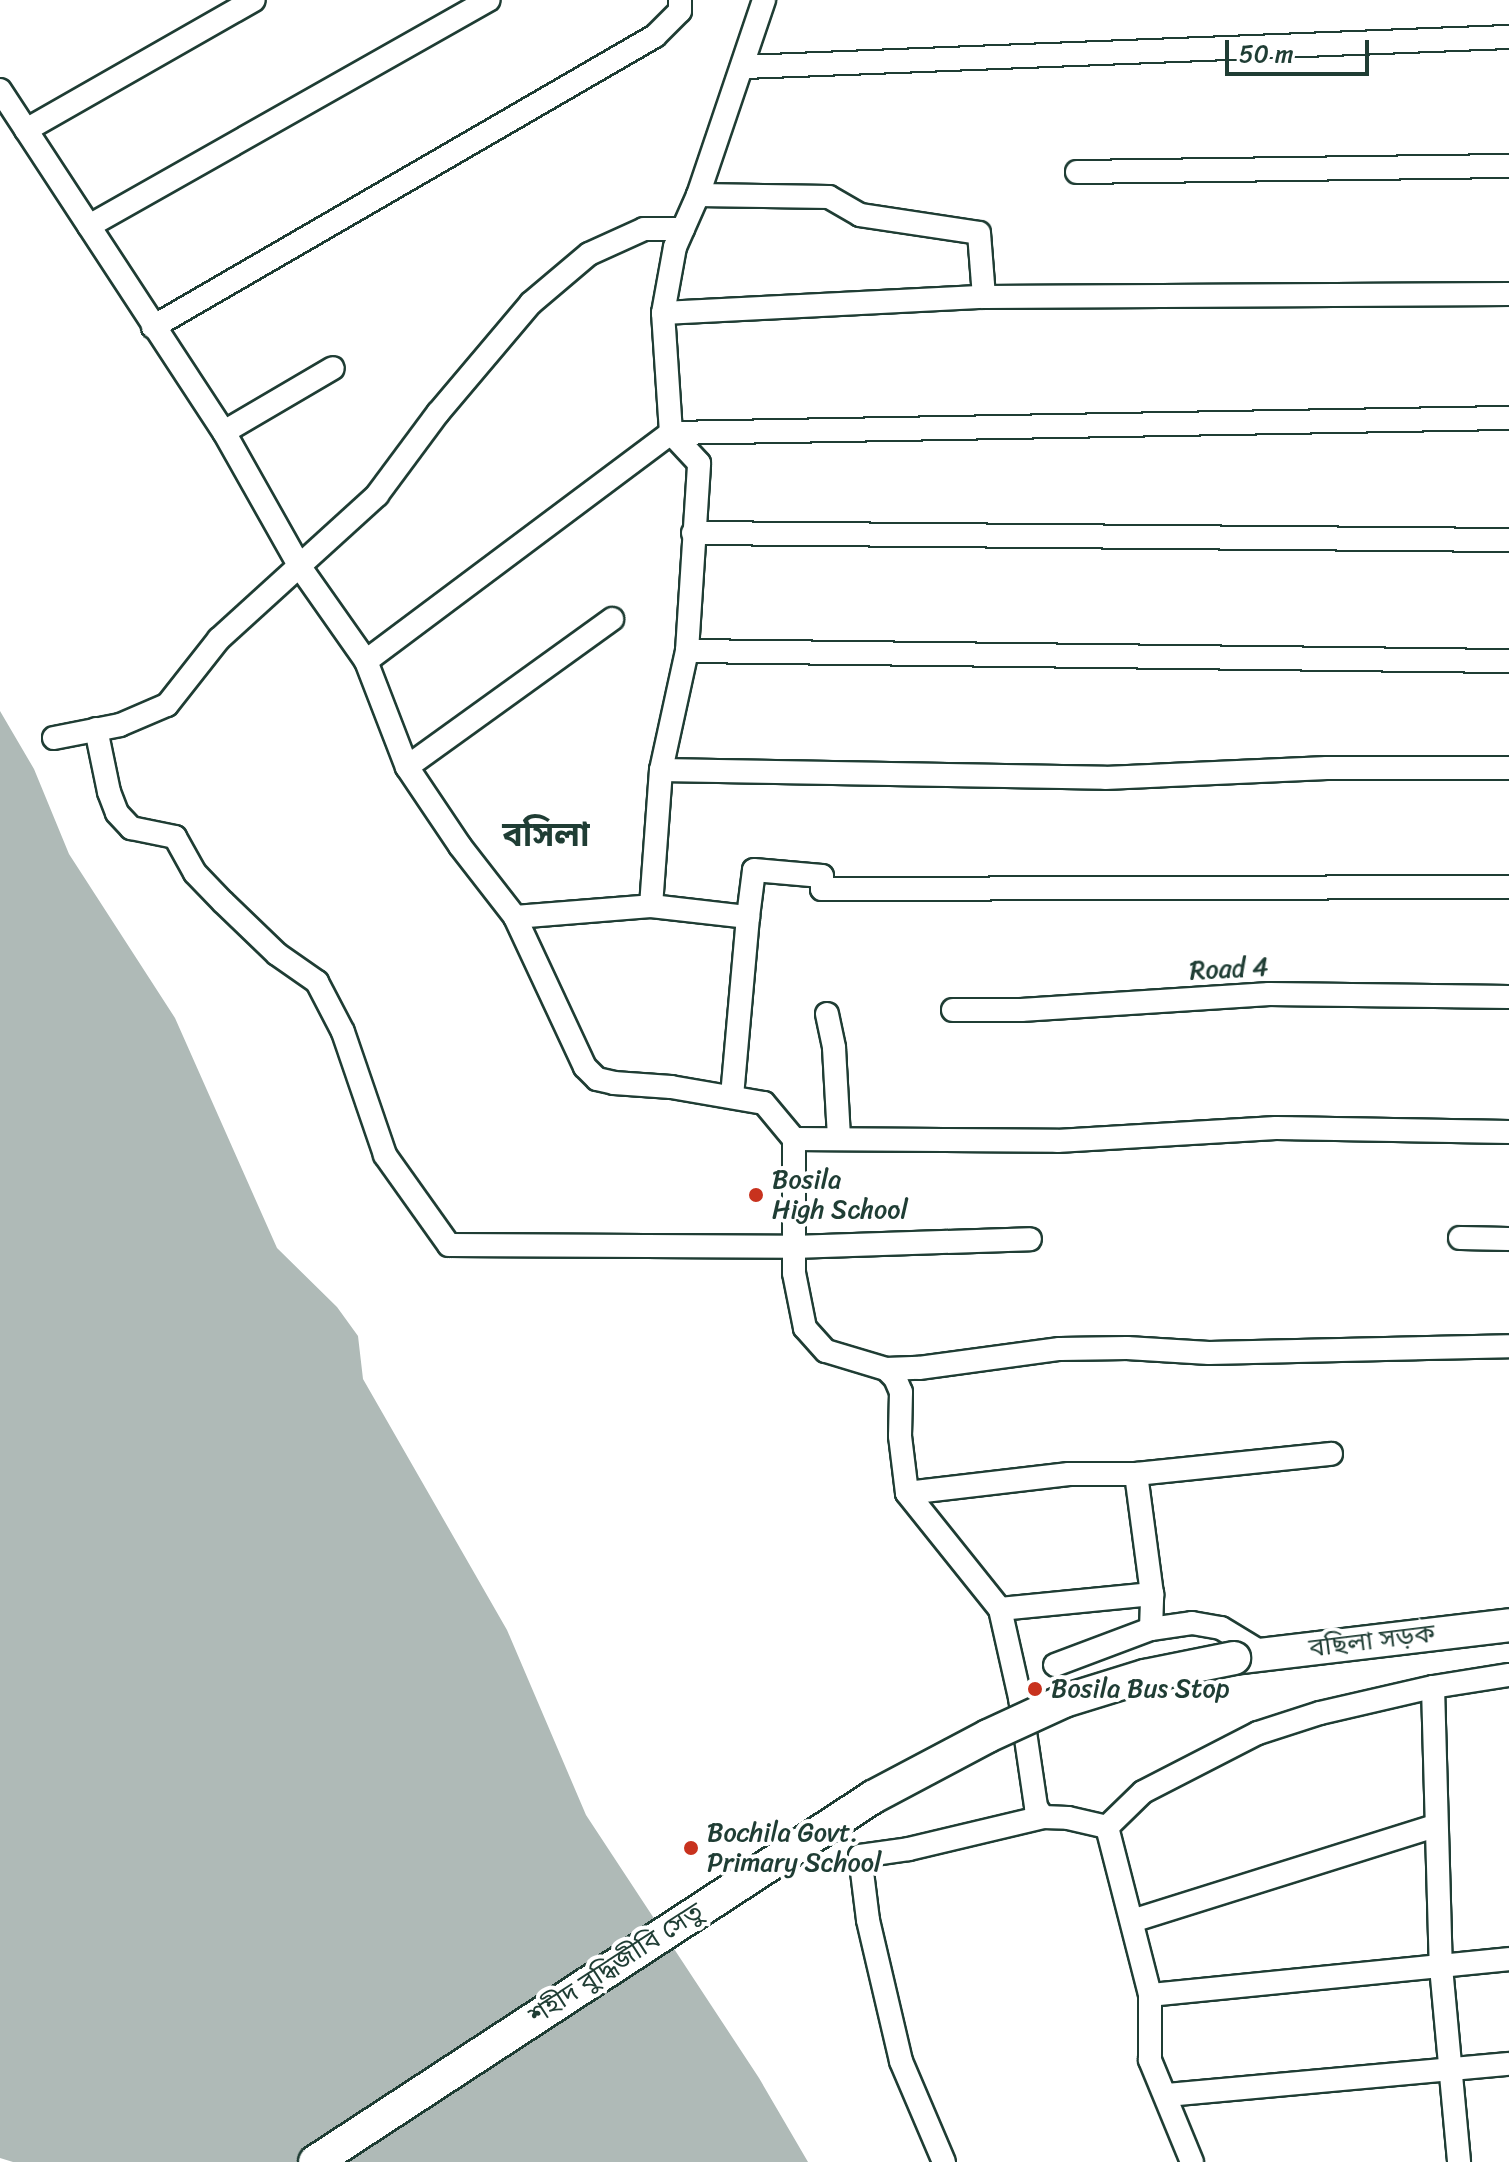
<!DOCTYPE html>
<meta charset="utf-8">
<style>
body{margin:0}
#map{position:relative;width:1509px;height:2162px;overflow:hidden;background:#fff;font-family:Sriracha,"Noto Sans Bengali",sans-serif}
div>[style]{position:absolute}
.water>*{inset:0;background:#afbab7}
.roads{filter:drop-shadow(2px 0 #1f3d34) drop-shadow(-2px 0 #1f3d34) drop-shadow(0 2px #1f3d34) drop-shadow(0 -2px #1f3d34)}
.minor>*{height:22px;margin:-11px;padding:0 11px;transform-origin:11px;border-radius:11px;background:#fff}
.secondary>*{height:32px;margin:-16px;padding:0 16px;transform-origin:16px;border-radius:16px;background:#fff}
.bridges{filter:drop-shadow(2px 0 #1f3d34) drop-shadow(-2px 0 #1f3d34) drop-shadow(0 2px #1f3d34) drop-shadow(0 -2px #1f3d34)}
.secondary-bridge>*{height:32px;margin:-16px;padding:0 16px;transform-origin:16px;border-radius:16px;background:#fff}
.dots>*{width:22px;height:22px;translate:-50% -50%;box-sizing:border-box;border:4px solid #fff;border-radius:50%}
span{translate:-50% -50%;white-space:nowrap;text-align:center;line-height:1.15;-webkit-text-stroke:8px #fff;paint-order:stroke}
.street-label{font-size:26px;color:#1f3d34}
.poi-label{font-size:26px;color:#1f3d34}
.left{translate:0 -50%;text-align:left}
.district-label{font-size:34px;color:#1f3d34;font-weight:700}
.scale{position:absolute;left:1225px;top:40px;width:144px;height:36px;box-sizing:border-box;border:4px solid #1f3d34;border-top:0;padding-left:10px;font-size:24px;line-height:28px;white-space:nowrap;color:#1f3d34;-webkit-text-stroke:6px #fff;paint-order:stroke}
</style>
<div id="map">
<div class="water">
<div style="clip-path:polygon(0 711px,34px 769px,69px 854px,175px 1018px,277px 1248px,337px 1307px,358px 1336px,363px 1379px,507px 1630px,586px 1815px,759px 2078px,808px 2162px,13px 2162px,0 2158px)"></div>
</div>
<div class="roads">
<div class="minor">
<div style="left:744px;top:67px;width:766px;rotate:-2.25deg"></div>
<div style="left:0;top:90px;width:409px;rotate:56.8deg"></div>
<div style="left:224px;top:432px;width:155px;rotate:60.6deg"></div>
<div style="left:300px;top:567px;width:115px;rotate:54.9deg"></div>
<div style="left:366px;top:661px;width:114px;rotate:68.9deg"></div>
<div style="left:407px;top:767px;width:95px;rotate:56.1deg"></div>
<div style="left:460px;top:846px;width:90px;rotate:52.2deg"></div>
<div style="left:515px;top:917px;width:166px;rotate:65deg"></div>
<div style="left:585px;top:1067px;width:17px;rotate:45deg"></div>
<div style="left:597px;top:1079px;width:17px;rotate:13deg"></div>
<div style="left:614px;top:1083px;width:57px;rotate:4deg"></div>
<div style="left:671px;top:1087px;width:94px;rotate:9.8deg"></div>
<div style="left:764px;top:1103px;width:47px;rotate:50.2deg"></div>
<div style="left:794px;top:1139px;width:134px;rotate:90deg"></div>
<div style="left:794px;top:1273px;width:56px;rotate:78.7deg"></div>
<div style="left:805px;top:1328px;width:31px;rotate:48deg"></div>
<div style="left:826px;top:1351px;width:63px;rotate:16.7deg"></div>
<div style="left:886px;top:1369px;width:13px;rotate:45deg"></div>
<div style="left:895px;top:1378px;width:15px;rotate:67deg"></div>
<div style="left:901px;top:1392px;width:44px;rotate:91.3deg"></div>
<div style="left:900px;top:1436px;width:57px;rotate:83deg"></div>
<div style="left:907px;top:1493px;width:149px;rotate:51.3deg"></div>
<div style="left:1000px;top:1609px;width:91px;rotate:77.3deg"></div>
<div style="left:1020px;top:1698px;width:110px;rotate:81.6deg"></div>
<div style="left:1036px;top:1807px;width:12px;rotate:55deg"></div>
<div style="left:1043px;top:1817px;width:25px;rotate:2deg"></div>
<div style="left:1068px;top:1818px;width:40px;rotate:13deg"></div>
<div style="left:1107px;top:1827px;width:50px;rotate:-44.2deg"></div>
<div style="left:1143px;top:1792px;width:129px;rotate:-27.2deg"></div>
<div style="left:1258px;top:1733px;width:65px;rotate:-17.9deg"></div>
<div style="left:1320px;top:1713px;width:116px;rotate:-13deg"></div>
<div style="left:1433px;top:1687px;width:77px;rotate:-9deg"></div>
<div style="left:26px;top:130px;width:262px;rotate:-29.7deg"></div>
<div style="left:1077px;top:172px;width:432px;rotate:-0.8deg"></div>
<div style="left:698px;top:195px;width:131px;rotate:0.9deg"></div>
<div style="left:829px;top:197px;width:36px;rotate:30deg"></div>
<div style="left:860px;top:215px;width:120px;rotate:8.6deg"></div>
<div style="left:979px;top:233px;width:64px;rotate:85.5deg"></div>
<div style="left:89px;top:226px;width:459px;rotate:-29.5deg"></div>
<div style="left:663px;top:313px;width:321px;rotate:-2.9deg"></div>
<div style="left:984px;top:297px;width:525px;rotate:-0.33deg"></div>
<div style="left:153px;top:327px;width:580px;rotate:-30.1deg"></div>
<div style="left:655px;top:36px;width:35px;rotate:-45deg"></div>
<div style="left:680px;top:11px;width:11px;rotate:-90deg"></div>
<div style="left:224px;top:432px;width:126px;rotate:-30.4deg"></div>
<div style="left:693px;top:533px;width:816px;rotate:0.49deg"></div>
<div style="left:687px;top:651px;width:822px;rotate:0.7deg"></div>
<div style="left:366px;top:661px;width:381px;rotate:-36.8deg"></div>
<div style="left:671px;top:433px;width:838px;rotate:-1.03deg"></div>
<div style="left:96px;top:729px;width:64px;rotate:78.3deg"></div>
<div style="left:109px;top:792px;width:22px;rotate:69deg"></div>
<div style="left:117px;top:813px;width:21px;rotate:47deg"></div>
<div style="left:131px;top:828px;width:45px;rotate:11.6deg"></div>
<div style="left:175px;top:837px;width:41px;rotate:60.9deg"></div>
<div style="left:195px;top:873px;width:40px;rotate:46deg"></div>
<div style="left:223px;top:902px;width:75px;rotate:43.9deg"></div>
<div style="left:277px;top:954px;width:49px;rotate:35deg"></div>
<div style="left:317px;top:982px;width:56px;rotate:62.5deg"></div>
<div style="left:343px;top:1032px;width:130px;rotate:71.1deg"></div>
<div style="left:385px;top:1155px;width:110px;rotate:54.6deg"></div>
<div style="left:449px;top:1245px;width:344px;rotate:0.3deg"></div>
<div style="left:793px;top:1247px;width:237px;rotate:-1.9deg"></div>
<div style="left:54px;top:738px;width:67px;rotate:-11.1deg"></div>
<div style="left:120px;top:725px;width:51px;rotate:-23.1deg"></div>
<div style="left:167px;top:705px;width:84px;rotate:-51.8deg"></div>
<div style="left:219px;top:639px;width:214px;rotate:-42.3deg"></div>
<div style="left:377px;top:495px;width:102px;rotate:-53.4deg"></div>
<div style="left:438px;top:413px;width:144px;rotate:-49.8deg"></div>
<div style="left:531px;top:303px;width:76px;rotate:-40.2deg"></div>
<div style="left:589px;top:254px;width:60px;rotate:-24.4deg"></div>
<div style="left:644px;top:229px;width:39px"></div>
<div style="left:407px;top:767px;width:253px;rotate:-35.8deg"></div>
<div style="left:661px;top:770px;width:444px;rotate:1deg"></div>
<div style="left:1105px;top:778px;width:222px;rotate:-2.6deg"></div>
<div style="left:1327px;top:768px;width:182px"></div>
<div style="left:651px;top:906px;width:136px;rotate:-85.8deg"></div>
<div style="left:661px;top:770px;width:122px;rotate:-77.7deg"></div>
<div style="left:687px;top:651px;width:188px;rotate:-86.3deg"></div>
<div style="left:699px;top:463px;width:41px;rotate:-133deg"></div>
<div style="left:671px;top:433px;width:120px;rotate:-93.8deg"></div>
<div style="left:663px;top:313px;width:67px;rotate:-79.7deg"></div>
<div style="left:675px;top:247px;width:57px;rotate:-66.1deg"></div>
<div style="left:698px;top:195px;width:206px;rotate:-71.3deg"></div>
<div style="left:515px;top:917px;width:136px;rotate:-4.6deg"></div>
<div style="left:651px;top:906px;width:98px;rotate:6.5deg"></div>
<div style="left:748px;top:917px;width:180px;rotate:95.1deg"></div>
<div style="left:748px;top:917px;width:47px;rotate:-82.7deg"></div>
<div style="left:754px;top:870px;width:68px;rotate:5deg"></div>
<div style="left:822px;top:876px;width:13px;rotate:90deg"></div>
<div style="left:822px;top:889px;width:687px;rotate:-0.17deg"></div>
<div style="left:953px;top:1010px;width:68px"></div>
<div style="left:1021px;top:1010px;width:249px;rotate:-3.7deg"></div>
<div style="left:1269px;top:994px;width:240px;rotate:0.7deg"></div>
<div style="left:827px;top:1014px;width:35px;rotate:78deg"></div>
<div style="left:834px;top:1048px;width:90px;rotate:86.8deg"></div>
<div style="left:794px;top:1139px;width:263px;rotate:0.4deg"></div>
<div style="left:1057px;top:1141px;width:219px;rotate:-3.4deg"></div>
<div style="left:1276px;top:1128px;width:233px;rotate:1deg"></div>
<div style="left:1460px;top:1238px;width:49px;rotate:1.2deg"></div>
<div style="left:886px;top:1369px;width:33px;rotate:-2deg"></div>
<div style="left:919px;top:1368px;width:142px;rotate:-7.7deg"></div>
<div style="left:1060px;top:1349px;width:67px;rotate:-0.9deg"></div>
<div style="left:1127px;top:1348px;width:82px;rotate:3.5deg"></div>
<div style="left:1209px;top:1353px;width:300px;rotate:-1.3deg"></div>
<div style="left:907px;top:1493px;width:163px;rotate:-6.7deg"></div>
<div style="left:1069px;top:1474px;width:67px"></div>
<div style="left:1136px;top:1474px;width:196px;rotate:-5.9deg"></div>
<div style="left:1000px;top:1609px;width:153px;rotate:-5.6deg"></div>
<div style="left:1151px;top:1629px;width:41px;rotate:-8.3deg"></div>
<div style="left:1192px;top:1623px;width:29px;rotate:10deg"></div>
<div style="left:1221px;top:1628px;width:50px;rotate:31.2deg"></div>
<div style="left:1055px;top:1665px;width:103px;rotate:-20.6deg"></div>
<div style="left:1151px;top:1629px;width:35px;rotate:-88deg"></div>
<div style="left:1152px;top:1594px;width:121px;rotate:-97.6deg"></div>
<div style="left:1433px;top:1687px;width:280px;rotate:88.4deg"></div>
<div style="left:1441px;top:1967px;width:196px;rotate:84.7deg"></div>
<div style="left:1107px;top:1827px;width:173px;rotate:75.6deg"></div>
<div style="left:1150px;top:1995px;width:65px;rotate:90deg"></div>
<div style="left:1150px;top:2060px;width:110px;rotate:67.6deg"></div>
<div style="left:1132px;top:1921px;width:318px;rotate:-17.4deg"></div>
<div style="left:1150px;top:1995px;width:361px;rotate:-5.7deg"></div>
<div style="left:1167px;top:2095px;width:343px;rotate:-5.2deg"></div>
<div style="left:944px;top:2162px;width:110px;rotate:-113.1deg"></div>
<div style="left:901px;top:2061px;width:145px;rotate:-103.2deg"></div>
<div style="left:868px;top:1920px;width:64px;rotate:-97.1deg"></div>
<div style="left:860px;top:1856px;width:49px;rotate:-8.1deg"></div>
<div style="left:909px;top:1849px;width:138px;rotate:-13.4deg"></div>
</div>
<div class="secondary">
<div style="left:1234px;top:1658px;width:277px;rotate:-6.8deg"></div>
</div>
</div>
<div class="bridges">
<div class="secondary-bridge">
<div style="left:315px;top:2162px;width:667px;rotate:-33.19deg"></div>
<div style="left:873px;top:1797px;width:130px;rotate:-27.9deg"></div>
<div style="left:988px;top:1736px;width:84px;rotate:-24.7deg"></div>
<div style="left:1064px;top:1701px;width:85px;rotate:-17.2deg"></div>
<div style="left:1145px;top:1676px;width:91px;rotate:-11.4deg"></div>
</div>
</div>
<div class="dots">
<div style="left:756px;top:1195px;background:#c8321e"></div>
<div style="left:1035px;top:1689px;background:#c8321e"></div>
<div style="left:691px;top:1848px;background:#c8321e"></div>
</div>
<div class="street-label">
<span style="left:1229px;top:969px;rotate:-3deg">Road 4</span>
<span style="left:1372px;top:1641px;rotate:-7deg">বছিলা সড়ক</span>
<span style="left:616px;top:1964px;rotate:-33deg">শহীদ বুদ্ধিজীবি সেতু</span>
</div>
<div class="poi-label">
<span class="left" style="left:772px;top:1195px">Bosila<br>High School</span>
<span class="left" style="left:1051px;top:1689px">Bosila Bus Stop</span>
<span class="left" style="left:707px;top:1848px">Bochila Govt.<br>Primary School</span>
</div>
<div class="district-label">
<span style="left:546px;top:836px">বসিলা</span>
</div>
<div class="scale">50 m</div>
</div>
